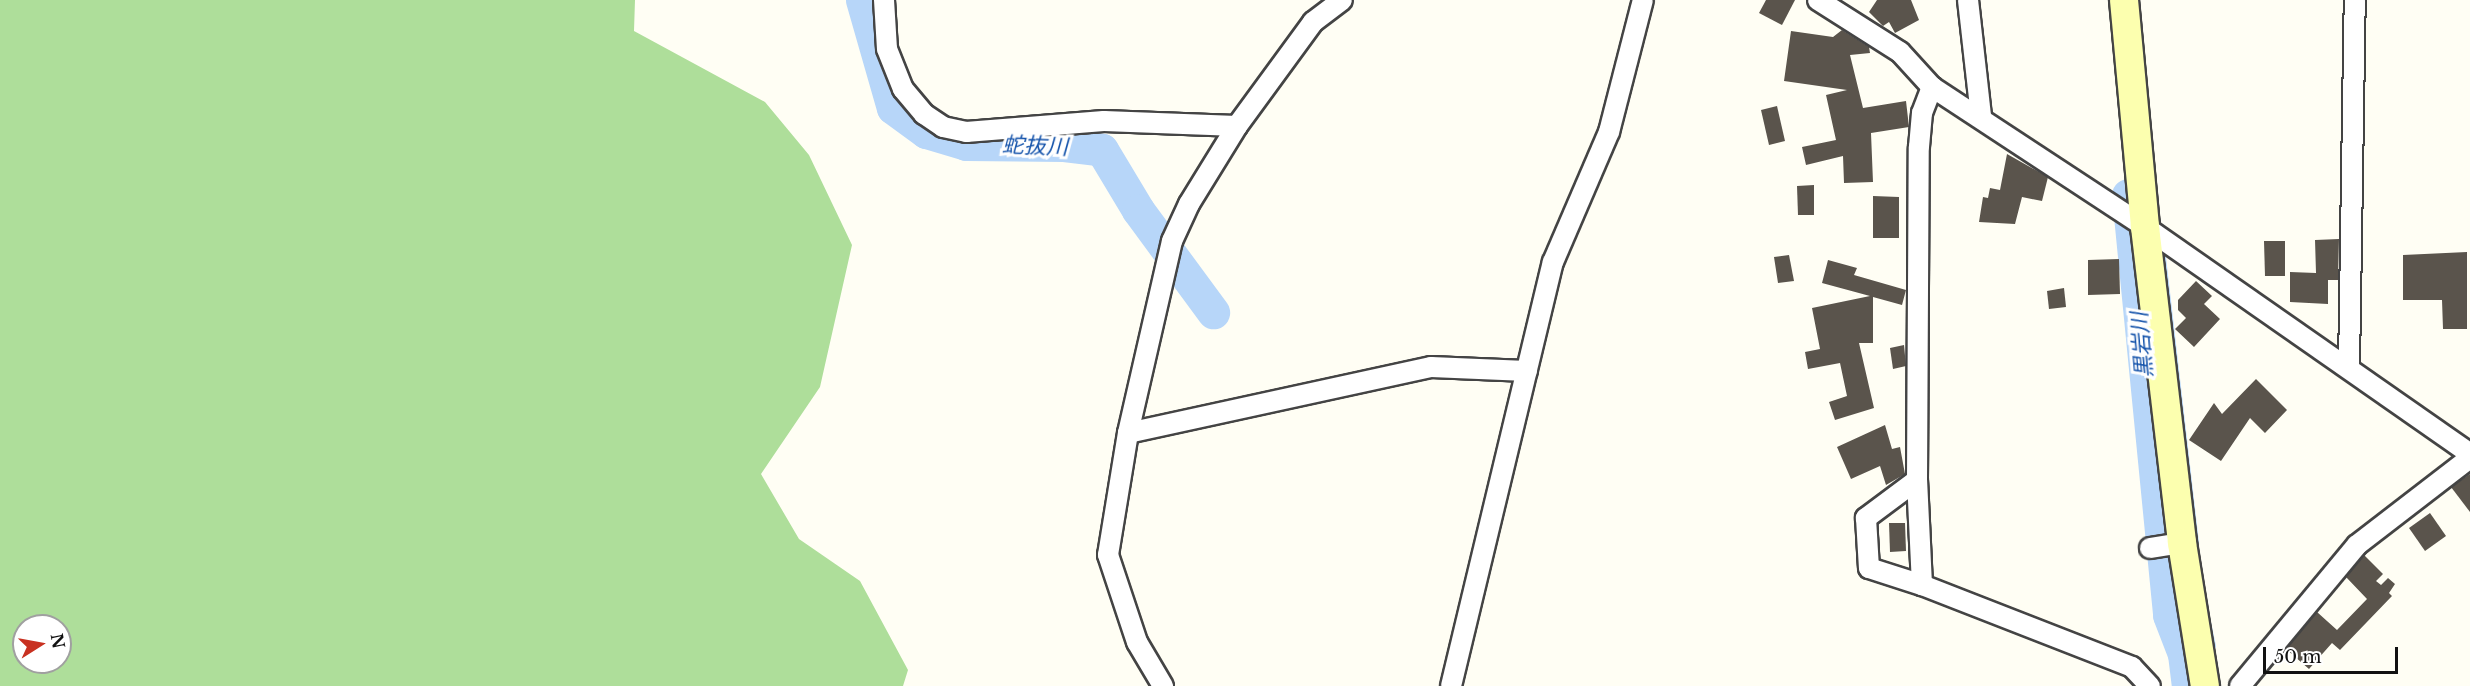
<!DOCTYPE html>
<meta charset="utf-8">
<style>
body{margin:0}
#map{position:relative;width:2470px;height:686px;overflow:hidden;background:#fffef4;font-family:"Libre Baskerville","Noto Sans JP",serif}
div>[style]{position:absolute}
.forest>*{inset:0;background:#aede9a}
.stream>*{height:5px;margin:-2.5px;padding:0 2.5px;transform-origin:2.5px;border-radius:2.5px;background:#b7d6f9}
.river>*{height:33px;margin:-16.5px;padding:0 16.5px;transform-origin:16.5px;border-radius:16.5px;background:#b7d6f9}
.building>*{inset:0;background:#5a544c}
.roads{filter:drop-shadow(2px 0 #444) drop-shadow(-2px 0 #444) drop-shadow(0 2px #444) drop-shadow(0 -2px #444)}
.street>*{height:20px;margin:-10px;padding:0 10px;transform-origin:10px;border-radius:10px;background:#fff}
.secondary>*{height:28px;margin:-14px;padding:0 14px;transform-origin:14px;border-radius:14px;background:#fcffaf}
span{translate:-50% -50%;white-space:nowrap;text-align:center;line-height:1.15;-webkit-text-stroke:6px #fff;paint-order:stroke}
.water-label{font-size:22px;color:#1352aa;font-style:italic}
.north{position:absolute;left:12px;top:614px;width:60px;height:60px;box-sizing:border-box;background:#fff;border:2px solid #a0a0a0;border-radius:50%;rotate:79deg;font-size:16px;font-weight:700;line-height:24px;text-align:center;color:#111}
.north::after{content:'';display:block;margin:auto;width:21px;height:27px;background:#c83121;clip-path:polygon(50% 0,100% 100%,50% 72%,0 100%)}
.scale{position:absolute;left:2263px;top:647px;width:135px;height:27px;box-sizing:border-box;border:3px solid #111;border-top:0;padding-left:8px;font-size:18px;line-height:21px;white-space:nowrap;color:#111;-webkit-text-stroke:4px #fff;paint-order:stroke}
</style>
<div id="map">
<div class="forest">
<div style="clip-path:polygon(evenodd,0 0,635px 0,634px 31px,765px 102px,809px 155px,852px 245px,820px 387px,761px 474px,799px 539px,860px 581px,908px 670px,903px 686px,0 686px,0 0,24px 626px,60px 626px,60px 662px,24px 662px,24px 626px)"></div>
</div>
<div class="stream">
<div style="left:2163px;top:257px;width:287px;rotate:83.4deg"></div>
<div style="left:2208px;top:622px;width:24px;rotate:78deg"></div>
</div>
<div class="river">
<div style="left:862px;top:0;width:112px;rotate:74deg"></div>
<div style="left:893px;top:108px;width:41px;rotate:36deg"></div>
<div style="left:926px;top:132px;width:42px;rotate:16.7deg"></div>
<div style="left:966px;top:144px;width:98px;rotate:0.6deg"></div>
<div style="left:1064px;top:145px;width:38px;rotate:7deg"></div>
<div style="left:1102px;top:150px;width:70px;rotate:59deg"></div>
<div style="left:1138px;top:210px;width:127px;rotate:53.7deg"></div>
<div style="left:2128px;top:195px;width:422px;rotate:84.4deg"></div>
<div style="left:2169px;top:615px;width:42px;rotate:69deg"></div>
<div style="left:2184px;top:654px;width:32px;rotate:83deg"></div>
</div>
<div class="building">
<div style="clip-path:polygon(1766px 0,1795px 0,1782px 25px,1759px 13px)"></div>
<div style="clip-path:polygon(1877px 0,1911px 0,1919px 20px,1895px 33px,1889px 22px,1883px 26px,1869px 12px)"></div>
<div style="clip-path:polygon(1842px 30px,1869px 47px,1870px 53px,1850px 55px,1863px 108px,1906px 101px,1909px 127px,1871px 133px,1873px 182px,1844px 183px,1843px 156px,1806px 165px,1802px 147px,1836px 140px,1826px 95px,1847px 90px,1784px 81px,1791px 31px,1833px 37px)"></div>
<div style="clip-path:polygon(1777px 106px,1785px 141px,1769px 145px,1761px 110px)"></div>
<div style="clip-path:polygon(2007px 154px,2048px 177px,2042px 201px,2022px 197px,2015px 224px,1979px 222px,1983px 197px,1988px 198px,1990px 188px,2000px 190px)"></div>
<div style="clip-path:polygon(1814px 185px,1814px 215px,1798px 215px,1797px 186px)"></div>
<div style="clip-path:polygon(1873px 196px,1899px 197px,1899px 238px,1873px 238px)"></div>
<div style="clip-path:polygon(2339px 239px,2338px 280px,2328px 280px,2328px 304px,2290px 302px,2290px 272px,2316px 273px,2315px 240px)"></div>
<div style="clip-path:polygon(2264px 241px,2285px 241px,2285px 276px,2265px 276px)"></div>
<div style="clip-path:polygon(2467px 252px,2467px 329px,2443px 329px,2442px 300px,2403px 300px,2403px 255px)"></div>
<div style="clip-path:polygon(1789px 255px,1794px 281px,1778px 283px,1774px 257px)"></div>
<div style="clip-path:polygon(2119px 259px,2120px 294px,2088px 295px,2088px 260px)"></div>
<div style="clip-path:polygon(1828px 260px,1857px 268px,1854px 275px,1906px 290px,1902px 305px,1873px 297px,1873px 343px,1859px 343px,1874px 408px,1835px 420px,1829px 402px,1847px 396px,1840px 363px,1808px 369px,1805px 352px,1820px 349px,1812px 308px,1870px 296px,1822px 283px)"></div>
<div style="clip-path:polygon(2196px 281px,2212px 296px,2204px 304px,2220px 319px,2194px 347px,2175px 329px,2186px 318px,2178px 310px,2178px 300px)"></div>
<div style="clip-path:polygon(2064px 288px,2066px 307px,2049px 309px,2047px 291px)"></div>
<div style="clip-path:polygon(1904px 345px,1906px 366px,1893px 369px,1890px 348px)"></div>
<div style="clip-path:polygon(2256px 379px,2287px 410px,2265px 433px,2250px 418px,2221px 461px,2189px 440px,2214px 403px,2222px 414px)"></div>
<div style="clip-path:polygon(1885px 425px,1892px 449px,1900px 447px,1905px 474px,1886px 485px,1880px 466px,1851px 479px,1837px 447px)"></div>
<div style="clip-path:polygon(2470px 474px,2470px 512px,2451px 487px)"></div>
<div style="clip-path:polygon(2430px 513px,2446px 536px,2425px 551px,2409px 528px)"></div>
<div style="clip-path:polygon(1889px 523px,1905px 523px,1906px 551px,1890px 552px)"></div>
<div style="clip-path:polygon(2364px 555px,2383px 574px,2376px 581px,2381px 585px,2388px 578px,2395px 584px,2389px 593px,2392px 596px,2340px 650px,2332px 643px,2309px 669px,2286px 649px,2317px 612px,2337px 630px,2367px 599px,2346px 577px)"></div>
</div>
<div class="roads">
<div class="street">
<div style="left:884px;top:0;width:49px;rotate:86.5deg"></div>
<div style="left:887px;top:49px;width:43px;rotate:68.2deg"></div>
<div style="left:903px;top:89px;width:33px;rotate:50deg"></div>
<div style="left:924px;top:114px;width:23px;rotate:34deg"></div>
<div style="left:943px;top:127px;width:24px;rotate:12deg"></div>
<div style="left:966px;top:132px;width:138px;rotate:-4.6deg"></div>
<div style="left:1104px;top:121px;width:133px;rotate:2.2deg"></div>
<div style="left:1818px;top:0;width:97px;rotate:32.4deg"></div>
<div style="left:1900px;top:52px;width:47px;rotate:47.6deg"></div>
<div style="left:1932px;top:87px;width:255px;rotate:33.3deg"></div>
<div style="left:2145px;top:227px;width:396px;rotate:34.9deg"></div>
<div style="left:1968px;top:0;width:117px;rotate:83.6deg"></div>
<div style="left:2349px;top:367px;width:367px;rotate:-89.1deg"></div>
<div style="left:1128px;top:433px;width:310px;rotate:-12.3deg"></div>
<div style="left:1431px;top:367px;width:96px;rotate:2.4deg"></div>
<div style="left:1917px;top:480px;width:64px;rotate:143.3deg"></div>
<div style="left:1866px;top:518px;width:50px;rotate:86.6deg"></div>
<div style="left:1869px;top:568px;width:56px;rotate:17.8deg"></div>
<div style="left:1922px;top:585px;width:225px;rotate:21.3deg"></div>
<div style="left:2132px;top:667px;width:26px;rotate:47deg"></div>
<div style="left:2150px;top:548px;width:32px;rotate:-9deg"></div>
<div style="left:1922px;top:585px;width:105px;rotate:-92.7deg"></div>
<div style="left:1917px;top:480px;width:333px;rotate:-89.7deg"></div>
<div style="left:1919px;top:147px;width:34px;rotate:-85deg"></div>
<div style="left:1922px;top:113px;width:28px;rotate:-69deg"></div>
<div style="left:1163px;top:686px;width:51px;rotate:-120.6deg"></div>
<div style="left:1137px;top:642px;width:92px;rotate:-108.4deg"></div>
<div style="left:1108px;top:555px;width:124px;rotate:-80.7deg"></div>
<div style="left:1128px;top:433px;width:197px;rotate:-77.1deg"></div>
<div style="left:1172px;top:241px;width:41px;rotate:-65.3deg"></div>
<div style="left:1189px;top:204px;width:92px;rotate:-58.4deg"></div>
<div style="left:1237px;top:126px;width:129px;rotate:-53.8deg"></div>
<div style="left:1313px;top:22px;width:36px;rotate:-37deg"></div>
<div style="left:1451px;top:686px;width:436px;rotate:-76.5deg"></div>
<div style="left:1553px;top:262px;width:142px;rotate:-66.7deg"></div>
<div style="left:1609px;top:132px;width:136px;rotate:-75.6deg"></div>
<div style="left:2240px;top:686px;width:183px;rotate:-50.3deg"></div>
<div style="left:2357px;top:545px;width:143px;rotate:-37.6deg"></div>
</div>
<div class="secondary">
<div style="left:2124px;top:0;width:228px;rotate:84.7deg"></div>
<div style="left:2145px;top:227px;width:318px;rotate:83.3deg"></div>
<div style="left:2182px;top:543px;width:145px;rotate:80.9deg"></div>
</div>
</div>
<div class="water-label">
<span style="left:1035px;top:146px;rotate:2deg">蛇抜川</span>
<span style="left:2142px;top:345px;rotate:-95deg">黒岩川</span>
</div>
<div class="north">N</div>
<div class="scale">50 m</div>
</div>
